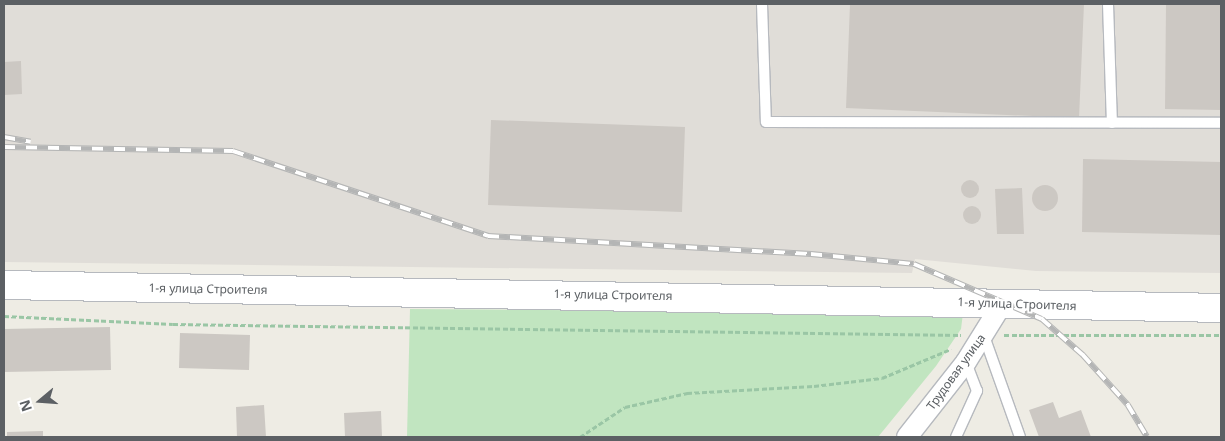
<!DOCTYPE html>
<meta charset="utf-8">
<style>
body{margin:0}
#map{position:relative;width:1225px;height:441px;overflow:hidden;background:#eeece4;font-family:"Noto Sans",sans-serif}
div>[style]{position:absolute}
.industrial>*{inset:0;background:#e0ddd8}
.green>*{inset:0;background:#c1e5c0}
.building>*{inset:0;background:#ccc8c3}
.round{border-radius:50%}
.path>*{height:3px;margin-top:-1.5px;transform-origin:0;background:repeating-linear-gradient(90deg,#9ac6a5 0 5px,transparent 0 7.5px)}
.roads{filter:drop-shadow(1px 0 #b6b9be) drop-shadow(-1px 0 #b6b9be) drop-shadow(0 1px #b6b9be) drop-shadow(0 -1px #b6b9be)}
.lane>*{height:10px;margin:-5px;padding:0 5px;transform-origin:5px;border-radius:5px;background:#fff}
.street>*{height:20px;margin:-10px;padding:0 10px;transform-origin:10px;border-radius:10px;background:#fff}
.secondary>*{height:28px;margin:-14px;padding:0 14px;transform-origin:14px;border-radius:14px;background:#fff}
.rail>*{height:5.5px;margin-top:-2.75px;transform-origin:0;background:repeating-linear-gradient(90deg,#fff 0 11px,#b4b5b5 0 22px);box-sizing:border-box;border-block:1px solid #b4b5b5}
span{translate:-50% -50%;white-space:nowrap;text-align:center;line-height:1.15;-webkit-text-stroke:4px #fff;paint-order:stroke}
.street-label{font-size:12px;color:#5c6064}
.frame{position:absolute;inset:0;border:5px solid #5c6064;pointer-events:none}
.north{position:absolute;left:15px;top:376px;width:50px;height:50px;-webkit-text-stroke:4px #fff;paint-order:stroke;rotate:252deg;font-size:14px;font-weight:700;line-height:20px;text-align:center;color:#5c6064}
.north::after{content:'';display:block;margin:auto;width:18px;height:22px;background:#5c6064;clip-path:polygon(50% 0,100% 100%,50% 72%,0 100%)}
</style>
<div id="map">
<div class="industrial">
<div style="clip-path:polygon(4px 4px,1221px 4px,1221px 273px,1036px 271px,915px 259px,912px 273px,4px 262px)"></div>
</div>
<div class="green">
<div style="clip-path:polygon(410px 309px,963px 313px,961px 329px,936px 366px,878px 437px,407px 437px)"></div>
</div>
<div class="building">
<div style="clip-path:polygon(850px 4px,1084px 4px,1079px 118px,846px 108px)"></div>
<div style="clip-path:polygon(1166px 4px,1221px 4px,1221px 110px,1165px 109px)"></div>
<div style="clip-path:polygon(21px 61px,22px 94px,4px 95px,4px 62px)"></div>
<div style="clip-path:polygon(491px 120px,685px 127px,682px 212px,488px 205px)"></div>
<div style="clip-path:polygon(1083px 159px,1221px 162px,1221px 235px,1082px 232px)"></div>
<div class="round" style="left:961px;top:180px;width:18px;height:18px"></div>
<div class="round" style="left:1032px;top:185px;width:26px;height:26px"></div>
<div style="clip-path:polygon(1022px 188px,1024px 234px,997px 234px,995px 189px)"></div>
<div class="round" style="left:963px;top:206px;width:18px;height:18px"></div>
<div style="clip-path:polygon(110px 327px,111px 370px,4px 372px,4px 329px)"></div>
<div style="clip-path:polygon(180px 333px,250px 335px,249px 370px,179px 368px)"></div>
<div style="clip-path:polygon(1053px 402px,1059px 418px,1081px 410px,1091px 437px,1039px 437px,1029px 410px)"></div>
<div style="clip-path:polygon(264px 405px,266px 437px,237px 437px,236px 407px)"></div>
<div style="clip-path:polygon(381px 411px,382px 437px,345px 437px,344px 413px)"></div>
<div style="clip-path:polygon(43px 431px,43px 437px,7px 437px,7px 432px)"></div>
</div>
<div class="path">
<div style="left:4px;top:316px;width:169px;rotate:2.7deg"></div>
<div style="left:173px;top:324px;width:788px;rotate:0.8deg"></div>
<div style="left:1004px;top:335px;width:217px"></div>
<div style="left:580px;top:437px;width:54px;rotate:-33.7deg"></div>
<div style="left:625px;top:407px;width:64px;rotate:-12.7deg"></div>
<div style="left:687px;top:393px;width:127px;rotate:-3.2deg"></div>
<div style="left:814px;top:386px;width:68px;rotate:-6.7deg"></div>
<div style="left:882px;top:378px;width:75px;rotate:-22.8deg"></div>
</div>
<div class="roads">
<div class="lane">
<div style="left:762px;top:4px;width:118px;rotate:88.1deg"></div>
<div style="left:766px;top:122px;width:455px;rotate:0.1deg"></div>
<div style="left:1108px;top:4px;width:119px;rotate:88.1deg"></div>
<div style="left:984px;top:336px;width:107px;rotate:70.4deg"></div>
<div style="left:956px;top:437px;width:51px;rotate:-65.5deg"></div>
<div style="left:977px;top:391px;width:31px;rotate:-111deg"></div>
</div>
<div class="street">
<div style="left:907px;top:437px;width:95px;rotate:-51.8deg"></div>
<div style="left:966px;top:362px;width:68px;rotate:-58.2deg"></div>
</div>
<div class="secondary">
<div style="left:4px;top:285px;width:1217px;rotate:1.08deg"></div>
</div>
</div>
<div class="rail">
<div style="left:4px;top:137px;width:27px;rotate:10deg"></div>
<div style="left:4px;top:147px;width:229px;rotate:1deg"></div>
<div style="left:233px;top:151px;width:269px;rotate:18.4deg"></div>
<div style="left:488px;top:236px;width:324px;rotate:3.2deg"></div>
<div style="left:811px;top:254px;width:103px;rotate:5.5deg"></div>
<div style="left:914px;top:264px;width:139px;rotate:23.3deg"></div>
<div style="left:1042px;top:319px;width:55px;rotate:41.3deg"></div>
<div style="left:1083px;top:355px;width:67px;rotate:48deg"></div>
<div style="left:1128px;top:405px;width:37px;rotate:59deg"></div>
</div>
<div class="street-label">
<span style="left:208px;top:289px;rotate:1deg">1-я улица Строителя</span>
<span style="left:613px;top:295px;rotate:1deg">1-я улица Строителя</span>
<span style="left:1017px;top:304px;rotate:2deg">1-я улица Строителя</span>
<span style="left:956px;top:372px;rotate:-54deg">Трудовая улица</span>
</div>
<div class="frame"></div>
<div class="north">N</div>
</div>
